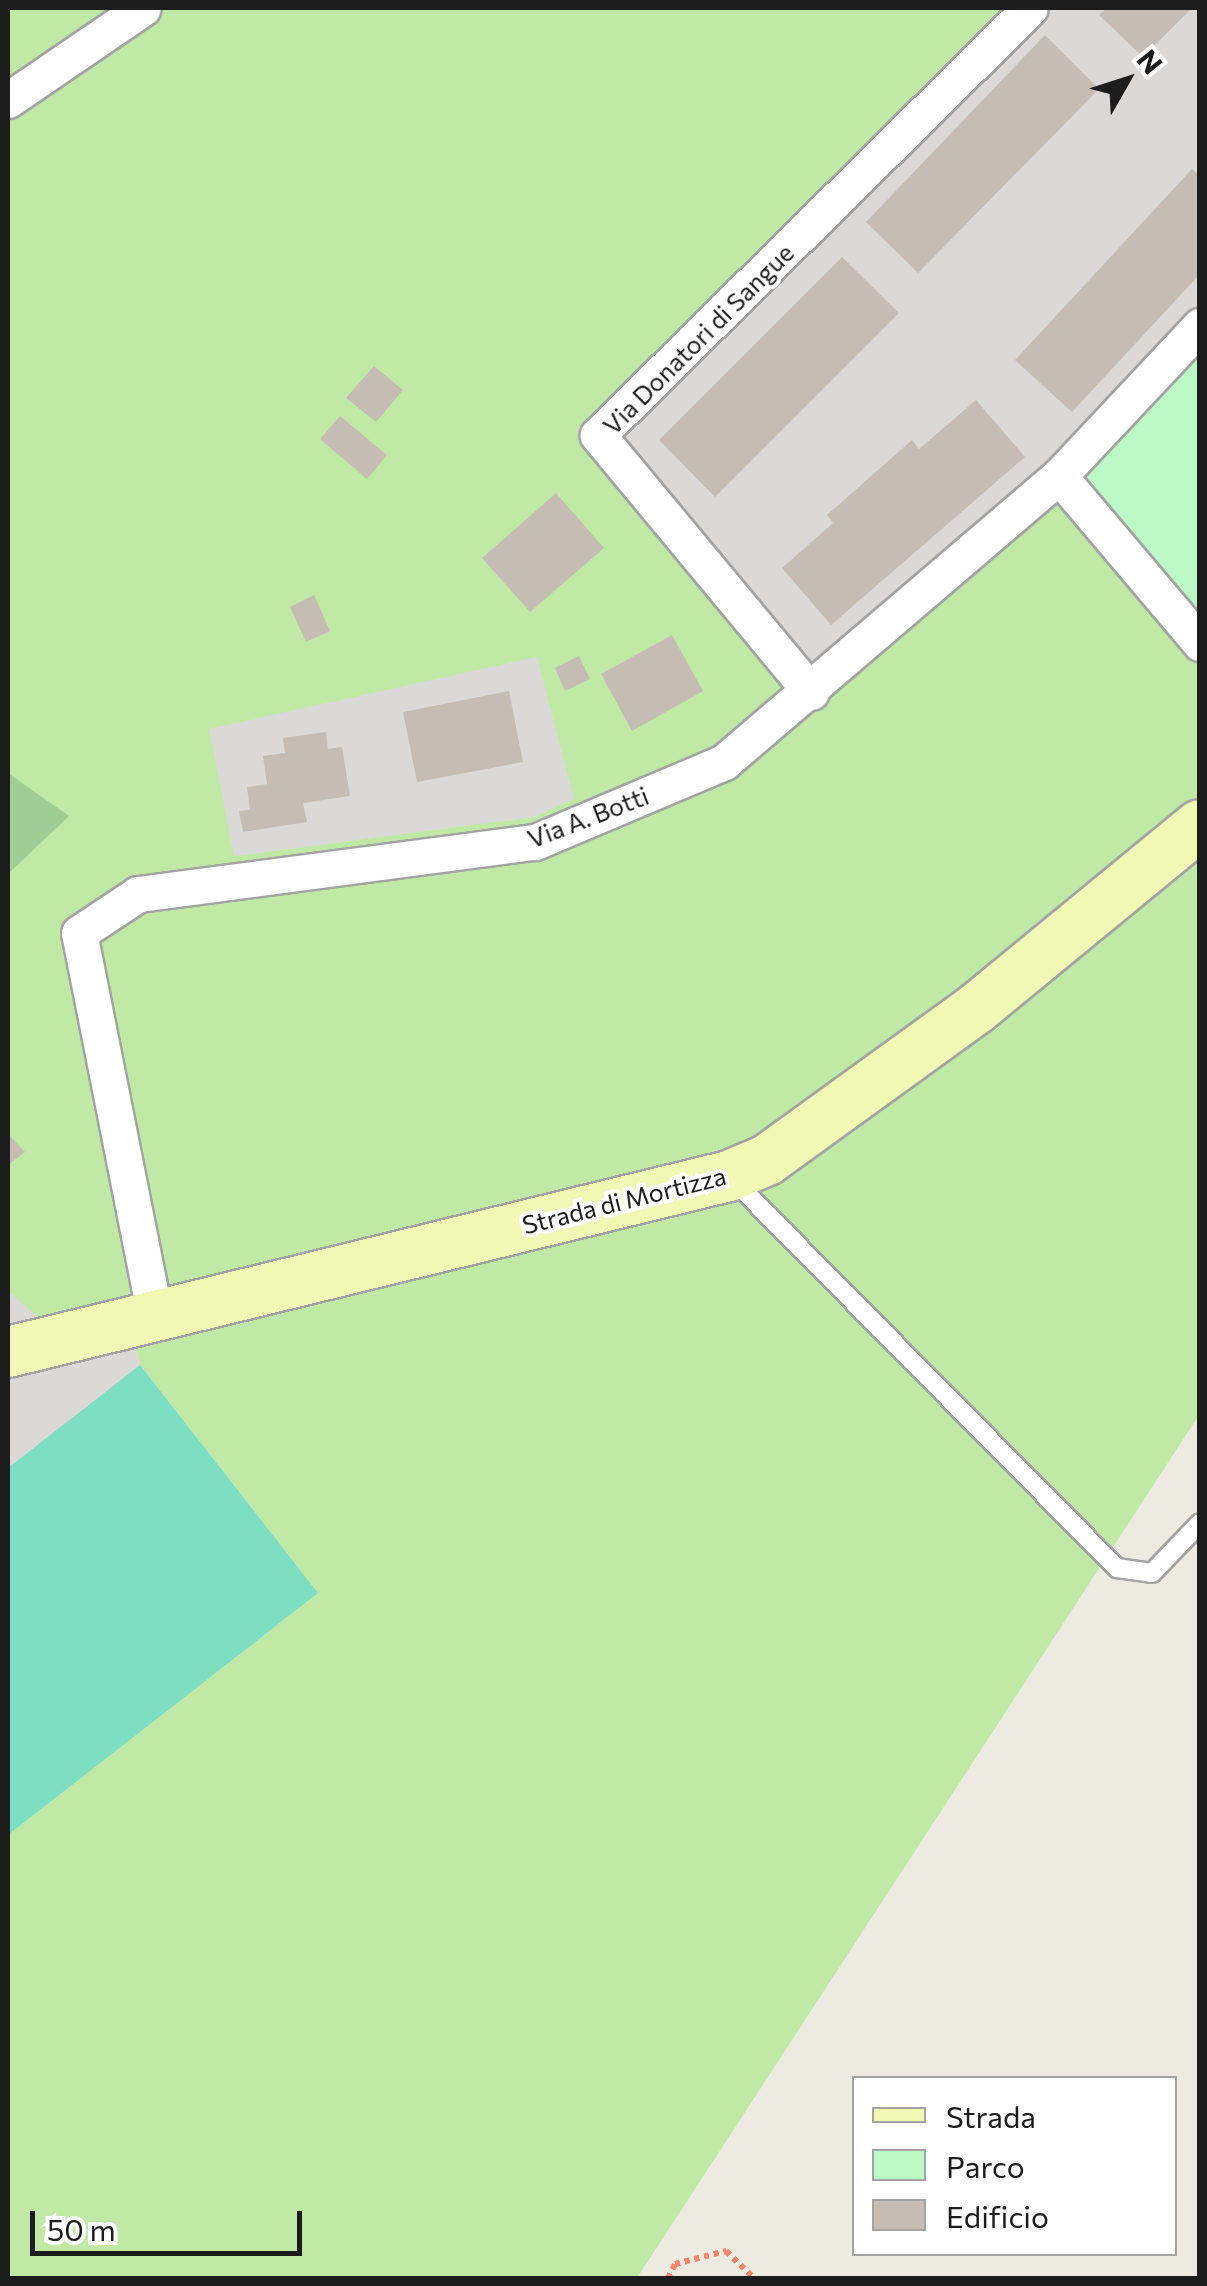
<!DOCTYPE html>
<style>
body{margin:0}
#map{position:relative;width:1207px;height:2286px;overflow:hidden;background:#edeae1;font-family:Commissioner,sans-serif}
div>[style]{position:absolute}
.residential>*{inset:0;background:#dad9d8}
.grass>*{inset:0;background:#c0e9a5}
.forest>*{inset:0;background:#a0cd95}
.park>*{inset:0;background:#bcf9c6}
.pitch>*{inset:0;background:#7ddec1}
.building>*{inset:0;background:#c5bdb4}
.path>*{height:6px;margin-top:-3px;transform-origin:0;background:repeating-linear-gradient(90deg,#fa8265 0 5px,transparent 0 10px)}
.roads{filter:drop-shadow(2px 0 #a3a3a3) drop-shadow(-2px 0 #a3a3a3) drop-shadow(0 2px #a3a3a3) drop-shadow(0 -2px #a3a3a3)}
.lane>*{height:18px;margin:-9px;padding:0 9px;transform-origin:9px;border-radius:9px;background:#fff}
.street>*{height:35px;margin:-17.5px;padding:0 17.5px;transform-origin:17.5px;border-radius:17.5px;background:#fff}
.secondary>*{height:50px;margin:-25px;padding:0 25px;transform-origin:25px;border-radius:25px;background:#eff9b3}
span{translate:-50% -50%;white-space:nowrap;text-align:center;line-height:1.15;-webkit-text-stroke:8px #fff;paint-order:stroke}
.street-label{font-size:25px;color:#1c1c1c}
.frame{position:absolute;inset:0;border:10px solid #1c1c1c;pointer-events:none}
.legend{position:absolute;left:852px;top:2076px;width:325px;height:180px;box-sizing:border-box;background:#fff;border:2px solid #a4a4a4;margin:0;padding:12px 18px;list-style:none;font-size:30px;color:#1c1c1c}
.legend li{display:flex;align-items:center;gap:20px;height:50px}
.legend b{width:50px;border:2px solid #a4a4a4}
.north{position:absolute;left:1077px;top:30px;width:100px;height:100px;-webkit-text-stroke:8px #fff;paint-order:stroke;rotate:51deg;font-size:28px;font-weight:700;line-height:40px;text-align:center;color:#1c1c1c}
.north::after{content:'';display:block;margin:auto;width:35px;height:45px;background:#1c1c1c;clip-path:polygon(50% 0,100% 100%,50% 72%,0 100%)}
.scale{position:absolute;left:30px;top:2211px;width:272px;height:45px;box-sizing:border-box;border:5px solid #1c1c1c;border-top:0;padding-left:12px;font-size:30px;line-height:35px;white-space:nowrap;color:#1c1c1c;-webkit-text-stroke:8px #fff;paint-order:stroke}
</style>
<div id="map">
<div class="residential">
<div style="clip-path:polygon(1014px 8px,1199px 8px,1199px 639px,724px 737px,534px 817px,139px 869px,140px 1365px,318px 1593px,8px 1835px,8px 695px)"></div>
</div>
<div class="grass">
<div style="clip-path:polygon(evenodd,8px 8px,1014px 8px,575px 431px,793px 689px,1065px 483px,1199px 639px,1199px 1415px,637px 2278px,8px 2278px,8px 1835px,318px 1593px,140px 1365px,130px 1319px,64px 1340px,8px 1291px,8px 8px,537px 657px,574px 799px,534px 817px,234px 856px,209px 729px,537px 657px)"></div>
</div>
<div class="forest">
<div style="clip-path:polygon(8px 773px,69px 816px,8px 874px)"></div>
</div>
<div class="park">
<div style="clip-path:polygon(1199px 335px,1199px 619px,1065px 483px)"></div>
</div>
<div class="pitch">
<div style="clip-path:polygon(140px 1365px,318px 1593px,8px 1835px,8px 1468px)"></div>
</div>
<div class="building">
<div style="clip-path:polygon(1107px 8px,1192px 8px,1143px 57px,1099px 15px)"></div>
<div style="clip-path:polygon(1045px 35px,1099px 89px,918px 273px,866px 222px)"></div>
<div style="clip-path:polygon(1192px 169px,1200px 176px,1200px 274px,1072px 412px,1015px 360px)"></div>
<div style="clip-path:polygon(842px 257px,899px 313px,715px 497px,659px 440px)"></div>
<div style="clip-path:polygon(374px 366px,403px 390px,376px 422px,346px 398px)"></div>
<div style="clip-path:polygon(976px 400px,1025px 457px,831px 625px,782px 568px,833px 523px,827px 515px,912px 440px,919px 449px)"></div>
<div style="clip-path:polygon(340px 416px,387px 455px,367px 479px,320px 439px)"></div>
<div style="clip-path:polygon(556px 493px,604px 548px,530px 612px,482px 558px)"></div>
<div style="clip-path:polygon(314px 595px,330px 631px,306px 642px,290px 607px)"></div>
<div style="clip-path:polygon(672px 635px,703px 691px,632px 731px,601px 674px)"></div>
<div style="clip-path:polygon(579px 656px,590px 679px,565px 691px,555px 668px)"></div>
<div style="clip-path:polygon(509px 691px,523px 762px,417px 782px,403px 712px)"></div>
<div style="clip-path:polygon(326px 732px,328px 749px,342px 747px,350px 796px,303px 803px,307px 822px,243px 832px,239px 811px,250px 810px,247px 787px,267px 784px,263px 756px,285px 753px,283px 738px)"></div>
<div style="clip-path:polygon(8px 1134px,25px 1152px,8px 1165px)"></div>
</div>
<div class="path">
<div style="left:668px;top:2278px;width:16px;rotate:-63deg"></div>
<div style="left:675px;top:2264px;width:53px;rotate:-14.3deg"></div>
<div style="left:726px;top:2251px;width:39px;rotate:44deg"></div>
</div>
<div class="roads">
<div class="lane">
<div style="left:733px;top:1180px;width:546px;rotate:45.3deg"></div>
<div style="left:1117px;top:1568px;width:35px;rotate:8deg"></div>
<div style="left:1152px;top:1573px;width:69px;rotate:-46.2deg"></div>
</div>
<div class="street">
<div style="left:8px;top:100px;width:163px;rotate:-34.3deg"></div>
<div style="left:1059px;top:476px;width:219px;rotate:49.8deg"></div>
<div style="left:811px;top:692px;width:334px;rotate:-129.7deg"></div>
<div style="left:598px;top:435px;width:607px;rotate:-44.67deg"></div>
<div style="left:154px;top:1311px;width:385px;rotate:-101.2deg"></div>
<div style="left:79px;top:933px;width:71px;rotate:-33.5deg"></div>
<div style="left:138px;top:894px;width:400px;rotate:-7.5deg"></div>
<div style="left:535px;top:842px;width:205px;rotate:-22.9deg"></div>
<div style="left:724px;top:762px;width:440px;rotate:-40.5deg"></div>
<div style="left:1059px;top:476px;width:206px;rotate:-46.8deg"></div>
</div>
<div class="secondary">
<div style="left:8px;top:1352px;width:742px;rotate:-13.72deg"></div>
<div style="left:729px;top:1176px;width:41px;rotate:-22.8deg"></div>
<div style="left:767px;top:1160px;width:259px;rotate:-35.9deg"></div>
<div style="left:977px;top:1008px;width:288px;rotate:-39.4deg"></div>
</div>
</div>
<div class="street-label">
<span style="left:698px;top:339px;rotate:-45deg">Via Donatori di Sangue</span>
<span style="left:588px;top:817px;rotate:-21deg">Via A. Botti</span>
<span style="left:624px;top:1200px;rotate:-14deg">Strada di Mortizza</span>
</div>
<div class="frame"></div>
<ul class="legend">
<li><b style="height:12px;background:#eff9b3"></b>Strada</li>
<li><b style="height:28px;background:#bcf9c6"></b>Parco</li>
<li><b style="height:28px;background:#c5bdb4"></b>Edificio</li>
</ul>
<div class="north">N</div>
<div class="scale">50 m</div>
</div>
